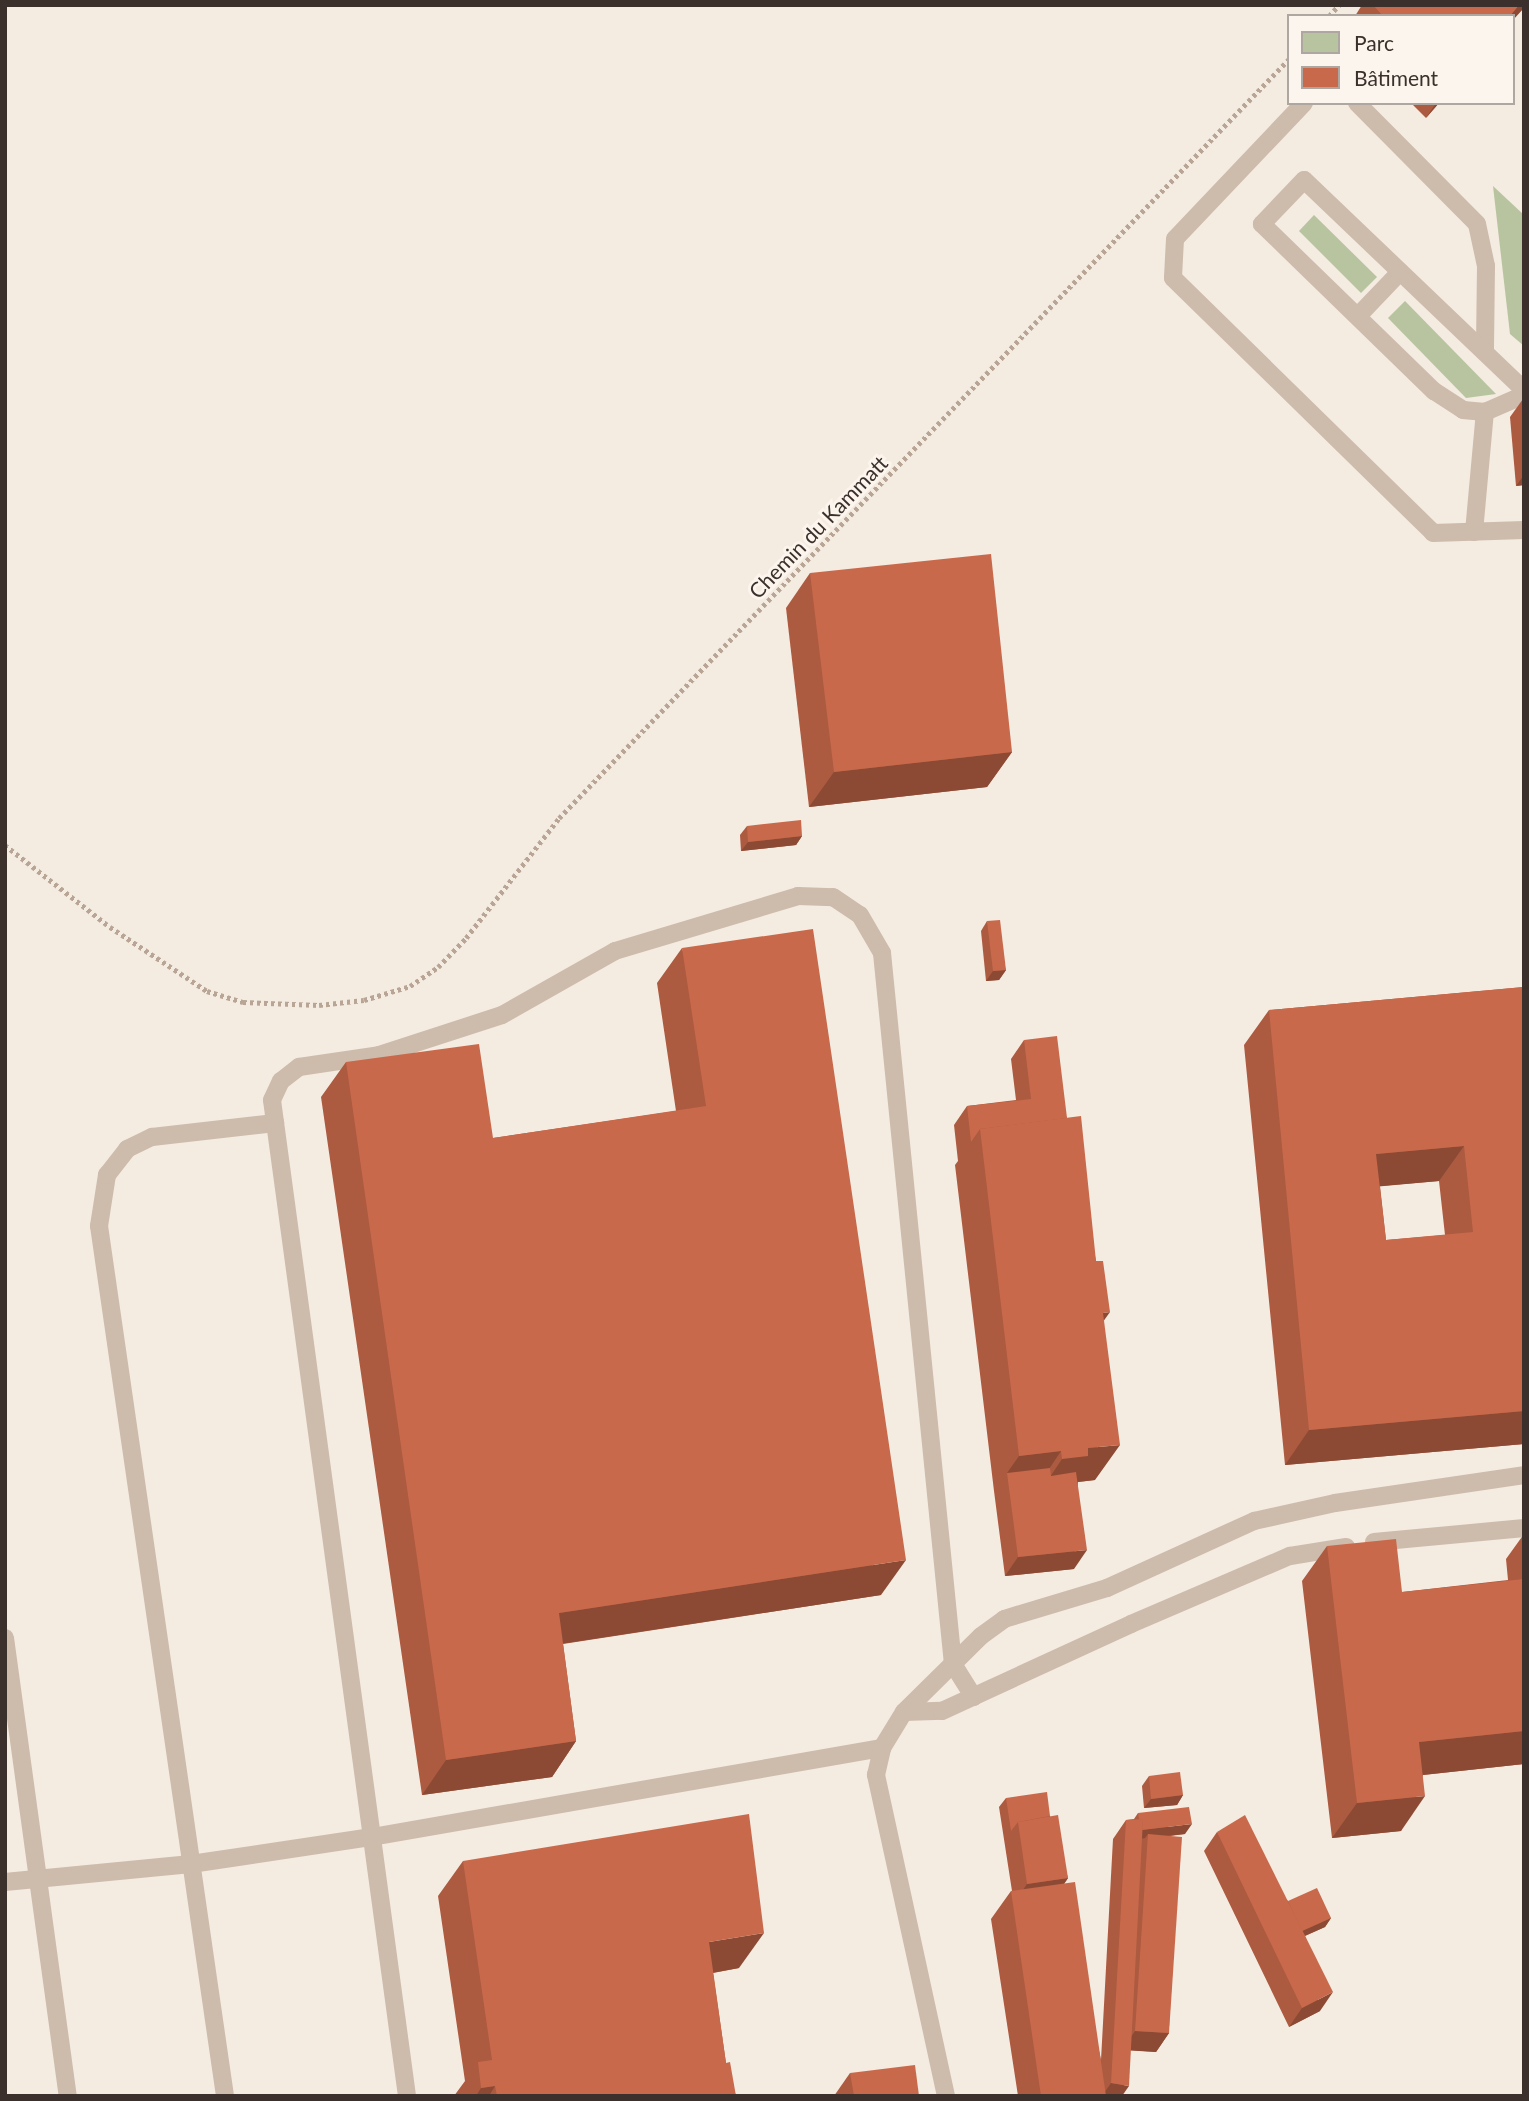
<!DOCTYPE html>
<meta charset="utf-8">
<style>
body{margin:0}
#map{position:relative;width:1529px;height:2101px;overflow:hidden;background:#f4ebe1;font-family:Lato,sans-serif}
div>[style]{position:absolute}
.green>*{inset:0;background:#b8c4a0}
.path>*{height:4.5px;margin-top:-2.25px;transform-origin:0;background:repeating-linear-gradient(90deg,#b9a596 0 3.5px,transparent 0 7px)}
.service>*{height:18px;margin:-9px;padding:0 9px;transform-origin:9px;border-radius:9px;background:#cdbbac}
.wall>*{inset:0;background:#ac5a40}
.shaded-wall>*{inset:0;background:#8c4a34}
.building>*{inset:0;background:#c8694b}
span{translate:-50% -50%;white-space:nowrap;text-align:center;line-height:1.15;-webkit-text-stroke:6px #fbf5ee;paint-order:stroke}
.street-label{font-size:21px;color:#3b302b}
.frame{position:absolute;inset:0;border:7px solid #3b302b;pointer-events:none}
.legend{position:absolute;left:1287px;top:14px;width:228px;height:91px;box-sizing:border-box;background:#fbf5ee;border:2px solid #aea6a0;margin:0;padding:9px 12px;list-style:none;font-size:21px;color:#3b302b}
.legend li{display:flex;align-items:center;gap:14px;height:35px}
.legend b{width:35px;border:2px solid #aea6a0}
</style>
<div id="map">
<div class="green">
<div style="clip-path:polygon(1493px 186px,1524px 215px,1524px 346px,1510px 334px)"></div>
<div style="clip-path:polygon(1314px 215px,1377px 277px,1361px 293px,1299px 231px)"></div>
<div style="clip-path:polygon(1405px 301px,1496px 394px,1466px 398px,1388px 318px)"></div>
</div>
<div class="path">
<div style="left:1329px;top:16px;width:15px;rotate:-48deg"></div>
<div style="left:5px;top:845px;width:133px;rotate:38deg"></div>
<div style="left:110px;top:927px;width:116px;rotate:33.4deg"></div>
<div style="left:207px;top:991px;width:38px;rotate:17deg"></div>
<div style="left:243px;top:1002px;width:76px;rotate:2.3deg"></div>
<div style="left:319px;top:1005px;width:45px;rotate:-6.3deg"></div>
<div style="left:364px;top:1000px;width:48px;rotate:-16.9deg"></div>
<div style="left:410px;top:986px;width:34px;rotate:-34deg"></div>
<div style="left:438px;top:967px;width:40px;rotate:-46deg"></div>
<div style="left:466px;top:938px;width:152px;rotate:-52.2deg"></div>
<div style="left:559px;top:818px;width:1053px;rotate:-46.12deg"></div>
</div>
<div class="service">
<div style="left:1304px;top:103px;width:187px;rotate:133.5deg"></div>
<div style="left:1175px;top:239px;width:39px;rotate:93deg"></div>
<div style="left:1173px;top:278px;width:364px;rotate:44.4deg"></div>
<div style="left:1433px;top:533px;width:91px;rotate:-1.9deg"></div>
<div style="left:1357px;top:103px;width:170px;rotate:45.2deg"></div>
<div style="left:1477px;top:224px;width:43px;rotate:77.9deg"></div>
<div style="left:1486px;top:266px;width:86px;rotate:90.7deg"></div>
<div style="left:1358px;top:316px;width:61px;rotate:-46.3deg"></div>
<div style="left:1524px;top:390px;width:304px;rotate:-136.3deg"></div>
<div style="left:1304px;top:180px;width:61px;rotate:133.7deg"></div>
<div style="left:1262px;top:224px;width:240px;rotate:44.2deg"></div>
<div style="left:1434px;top:391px;width:35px;rotate:33deg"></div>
<div style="left:1463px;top:410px;width:22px;rotate:5deg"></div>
<div style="left:1485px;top:412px;width:43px;rotate:-23.6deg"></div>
<div style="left:1474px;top:532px;width:121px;rotate:-84.8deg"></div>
<div style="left:1374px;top:1542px;width:151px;rotate:-5.3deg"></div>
<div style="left:5px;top:1638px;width:462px;rotate:82.2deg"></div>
<div style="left:904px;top:1712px;width:38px;rotate:-2deg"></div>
<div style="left:942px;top:1711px;width:208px;rotate:-24.7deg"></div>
<div style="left:1131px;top:1624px;width:173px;rotate:-23.2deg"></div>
<div style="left:1290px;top:1556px;width:57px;rotate:-9.1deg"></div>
<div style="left:5px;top:1882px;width:187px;rotate:-5.5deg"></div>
<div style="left:191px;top:1864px;width:183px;rotate:-8.5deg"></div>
<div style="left:372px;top:1837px;width:518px;rotate:-9.9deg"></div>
<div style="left:225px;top:2096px;width:879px;rotate:-98.24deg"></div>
<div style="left:99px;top:1226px;width:52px;rotate:-81.1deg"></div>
<div style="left:107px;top:1175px;width:33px;rotate:-52deg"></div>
<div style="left:127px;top:1149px;width:28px;rotate:-26deg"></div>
<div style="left:152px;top:1137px;width:124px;rotate:-6.5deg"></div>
<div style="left:407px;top:2096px;width:1005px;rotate:-97.72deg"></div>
<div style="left:272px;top:1100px;width:21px;rotate:-65deg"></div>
<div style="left:281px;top:1081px;width:23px;rotate:-38deg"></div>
<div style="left:299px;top:1067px;width:81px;rotate:-8.5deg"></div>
<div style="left:379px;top:1055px;width:129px;rotate:-18deg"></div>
<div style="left:502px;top:1015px;width:130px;rotate:-29.5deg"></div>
<div style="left:615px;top:951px;width:191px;rotate:-16.7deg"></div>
<div style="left:798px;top:896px;width:35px;rotate:2deg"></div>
<div style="left:833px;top:897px;width:32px;rotate:34deg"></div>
<div style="left:860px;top:915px;width:44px;rotate:59.9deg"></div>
<div style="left:882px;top:953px;width:715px;rotate:84.3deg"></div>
<div style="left:953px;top:1664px;width:39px;rotate:58deg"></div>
<div style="left:946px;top:2096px;width:329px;rotate:-102.3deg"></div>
<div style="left:876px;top:1775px;width:28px;rotate:-77deg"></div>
<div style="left:882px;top:1748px;width:42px;rotate:-58.6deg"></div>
<div style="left:904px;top:1712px;width:108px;rotate:-44.6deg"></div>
<div style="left:981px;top:1636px;width:29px;rotate:-36deg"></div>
<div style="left:1004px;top:1619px;width:108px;rotate:-16.8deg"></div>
<div style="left:1107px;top:1588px;width:162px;rotate:-24.5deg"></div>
<div style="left:1254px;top:1521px;width:83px;rotate:-12.5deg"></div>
<div style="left:1335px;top:1503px;width:191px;rotate:-8.4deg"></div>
</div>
<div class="wall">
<div style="clip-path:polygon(1362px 5px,1524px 5px,1513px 16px,1355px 16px)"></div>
<div style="clip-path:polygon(1411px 103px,1439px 103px,1426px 118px)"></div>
<div style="clip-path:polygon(1523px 399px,1524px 399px,1524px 485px,1516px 486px,1510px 417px)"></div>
<div style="clip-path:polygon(810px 573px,1012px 752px,987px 787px,809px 807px,786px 608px)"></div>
<div style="clip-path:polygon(747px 826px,802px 836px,796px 845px,741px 851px,740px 835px)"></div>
<div style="clip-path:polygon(987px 921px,1006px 970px,999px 980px,986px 981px,981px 931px)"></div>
<div style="clip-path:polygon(682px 948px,881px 1595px,563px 1644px,576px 1741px,552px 1777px,422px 1795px,321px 1097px,346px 1062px,493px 1138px,676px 1111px,657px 983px)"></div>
<div style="clip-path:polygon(evenodd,1524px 987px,1524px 1444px,1285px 1465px,1244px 1045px,1269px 1010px,1524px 987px,1439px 1181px,1445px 1235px,1386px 1240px,1380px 1186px,1439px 1181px)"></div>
<div style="clip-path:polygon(1024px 1040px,1067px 1118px,1096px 1261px,1104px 1320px,1095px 1480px,1078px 1482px,1074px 1569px,1005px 1576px,994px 1491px,955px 1165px,958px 1161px,954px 1125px,967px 1106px,1016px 1100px,1011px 1059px)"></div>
<div style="clip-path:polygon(1524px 1534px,1524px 1764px,1423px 1775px,1401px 1831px,1332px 1838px,1302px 1581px,1327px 1546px,1402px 1592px,1508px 1580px,1506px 1559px)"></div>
<div style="clip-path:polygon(1149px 1776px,1183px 1795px,1177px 1805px,1144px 1808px,1142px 1786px)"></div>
<div style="clip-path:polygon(1006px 1798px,1050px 1816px,1068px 1878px,1064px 1884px,1101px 2060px,1113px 1839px,1126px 1820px,1134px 1819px,1138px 1813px,1185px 1834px,1170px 1836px,1169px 2033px,1156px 2052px,1130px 2050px,1122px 2096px,1018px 2096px,991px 1919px,1011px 1891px,1012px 1891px,999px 1807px)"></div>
<div style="clip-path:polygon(1217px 1832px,1288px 1901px,1331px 1918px,1325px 1927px,1305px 1936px,1320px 2011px,1289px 2027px,1204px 1851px)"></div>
<div style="clip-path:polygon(463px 1861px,739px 1968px,713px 1973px,726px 2063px,736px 2096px,454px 2096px,465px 2081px,438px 1896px)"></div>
<div style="clip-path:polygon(850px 2073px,919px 2096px,834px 2096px)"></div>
</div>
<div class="shaded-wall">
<div style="clip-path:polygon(1519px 5px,1524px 5px,1524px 8px,1513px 20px,1513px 16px,1510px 16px)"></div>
<div style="clip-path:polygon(1436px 103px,1439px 103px,1426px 118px)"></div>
<div style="clip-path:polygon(1524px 475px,1524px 485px,1516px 486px)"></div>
<div style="clip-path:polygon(1012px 752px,987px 787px,809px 807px,834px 772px)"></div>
<div style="clip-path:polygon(802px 836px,796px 845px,741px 851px,748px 842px)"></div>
<div style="clip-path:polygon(1006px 970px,999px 980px,986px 981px,993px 971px)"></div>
<div style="clip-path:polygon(1464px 1146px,1439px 1181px,1351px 1189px,1376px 1154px)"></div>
<div style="clip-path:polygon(1110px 1312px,1085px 1347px,1103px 1313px)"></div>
<div style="clip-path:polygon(1524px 1411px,1524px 1444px,1285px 1465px,1309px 1430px)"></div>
<div style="clip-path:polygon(1120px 1445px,1095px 1480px,1069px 1483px,1038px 1495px,1062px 1459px,1088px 1448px)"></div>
<div style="clip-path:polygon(1061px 1451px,1037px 1487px,1007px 1473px,1019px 1456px)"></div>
<div style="clip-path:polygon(1087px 1550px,1074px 1569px,1005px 1576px,1018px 1557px)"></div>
<div style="clip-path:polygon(906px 1560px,881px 1595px,534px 1648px,559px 1613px)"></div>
<div style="clip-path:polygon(1524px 1731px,1524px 1764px,1395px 1778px,1419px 1742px)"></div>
<div style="clip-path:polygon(576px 1741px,552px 1777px,422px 1795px,446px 1760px)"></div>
<div style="clip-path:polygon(1183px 1795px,1177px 1805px,1144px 1808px,1151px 1799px)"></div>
<div style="clip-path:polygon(1425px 1796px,1401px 1831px,1332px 1838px,1357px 1803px)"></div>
<div style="clip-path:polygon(1192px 1824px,1185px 1834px,1148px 1838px,1148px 1834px,1145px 1838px,1134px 1840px,1141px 1830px)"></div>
<div style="clip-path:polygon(1068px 1878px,1055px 1897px,1014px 1903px,1027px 1884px)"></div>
<div style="clip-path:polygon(1331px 1918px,1325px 1927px,1293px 1941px,1300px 1932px)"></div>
<div style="clip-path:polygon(764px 1933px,739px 1968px,684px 1978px,709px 1942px)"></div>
<div style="clip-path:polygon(1333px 1992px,1320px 2011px,1289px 2027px,1302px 2008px)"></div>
<div style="clip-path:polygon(1135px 2031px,1169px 2033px,1156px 2052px,1122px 2050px)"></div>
<div style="clip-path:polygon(1111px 2083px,1129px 2086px,1122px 2096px,1102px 2096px)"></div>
<div style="clip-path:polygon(495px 2086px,489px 2096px,476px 2096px,481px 2088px)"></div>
</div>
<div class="building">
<div style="clip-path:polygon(1373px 5px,1519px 5px,1510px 16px,1383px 16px)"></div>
<div style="clip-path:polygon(991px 554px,1012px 752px,834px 772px,810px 573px)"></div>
<div style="clip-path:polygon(801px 820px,802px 836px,748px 842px,747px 826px)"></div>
<div style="clip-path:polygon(1000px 920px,1006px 970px,993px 971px,987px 921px)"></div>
<div style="clip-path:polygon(813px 929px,906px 1560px,559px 1613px,576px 1741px,446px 1760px,346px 1062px,479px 1044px,493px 1138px,706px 1106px,682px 948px)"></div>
<div style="clip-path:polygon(evenodd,1524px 987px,1524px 1411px,1309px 1430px,1269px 1010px,1524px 987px,1464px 1146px,1473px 1232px,1386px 1240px,1376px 1154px,1464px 1146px)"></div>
<div style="clip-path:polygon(1057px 1036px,1067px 1118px,980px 1129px,971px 1142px,967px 1106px,1031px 1099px,1024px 1040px)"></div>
<div style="clip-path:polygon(1081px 1116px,1096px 1261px,1103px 1261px,1110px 1312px,1103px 1313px,1120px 1445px,1088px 1448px,1088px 1456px,1062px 1459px,1061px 1451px,1019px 1456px,980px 1129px)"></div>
<div style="clip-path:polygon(1050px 1468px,1051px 1476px,1076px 1472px,1087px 1550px,1018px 1557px,1007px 1473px)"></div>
<div style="clip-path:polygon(1396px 1539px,1402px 1592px,1524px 1579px,1524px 1731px,1419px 1742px,1425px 1796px,1357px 1803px,1327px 1546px)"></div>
<div style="clip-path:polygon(1180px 1772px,1183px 1795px,1151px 1799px,1149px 1776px)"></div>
<div style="clip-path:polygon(1047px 1792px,1050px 1816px,1018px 1822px,1011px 1831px,1006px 1798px)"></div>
<div style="clip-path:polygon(1189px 1807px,1192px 1824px,1142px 1830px,1143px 1819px,1139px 1819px,1138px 1813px)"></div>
<div style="clip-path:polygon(749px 1814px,764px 1933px,709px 1942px,726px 2063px,730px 2062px,736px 2096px,497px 2096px,495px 2086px,481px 2088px,478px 2062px,492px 2060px,463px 1861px)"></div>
<div style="clip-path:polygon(1058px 1815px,1068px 1878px,1027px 1884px,1018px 1822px)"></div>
<div style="clip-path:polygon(1245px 1815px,1333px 1992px,1302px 2008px,1217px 1832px)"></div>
<div style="clip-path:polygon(1143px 1819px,1129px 2086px,1111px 2083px,1126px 1820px)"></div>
<div style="clip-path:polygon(1148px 1834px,1182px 1837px,1169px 2033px,1135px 2031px)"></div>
<div style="clip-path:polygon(1075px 1882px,1106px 2096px,1041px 2096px,1011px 1891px)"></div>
<div style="clip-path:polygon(1317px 1888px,1331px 1918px,1302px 1931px,1288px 1901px)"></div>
<div style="clip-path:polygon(915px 2065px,919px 2096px,854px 2096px,850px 2073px)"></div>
</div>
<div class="street-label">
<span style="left:818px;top:527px;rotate:-46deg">Chemin du Kammatt</span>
</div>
<div class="frame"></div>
<ul class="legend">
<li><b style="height:19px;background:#b8c4a0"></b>Parc</li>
<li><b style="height:19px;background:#c8694b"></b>Bâtiment</li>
</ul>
</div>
